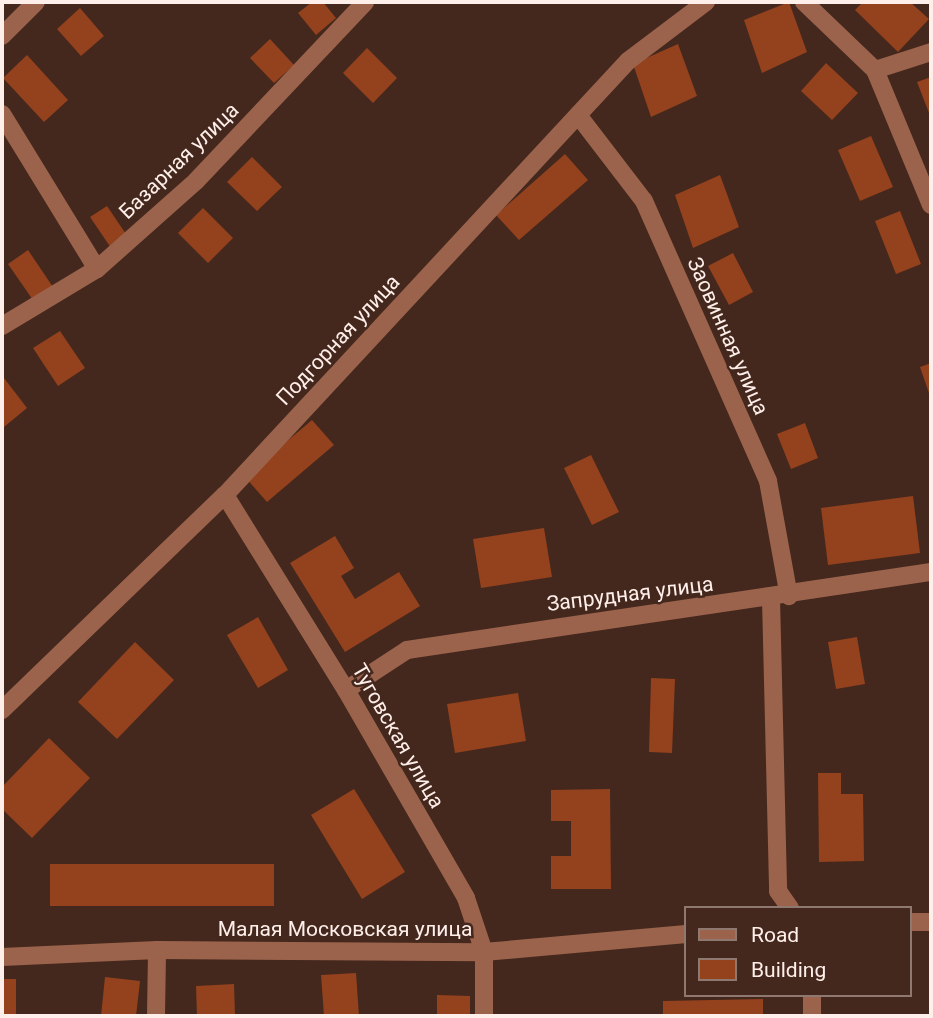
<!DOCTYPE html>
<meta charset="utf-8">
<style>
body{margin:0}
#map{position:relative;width:933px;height:1018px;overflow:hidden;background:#44281d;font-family:Roboto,sans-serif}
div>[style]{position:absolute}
.building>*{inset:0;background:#94411d}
.minor>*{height:18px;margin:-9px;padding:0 9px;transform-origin:9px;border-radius:9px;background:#9c634c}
span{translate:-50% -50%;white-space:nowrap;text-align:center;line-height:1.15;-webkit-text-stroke:5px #44281d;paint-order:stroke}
.street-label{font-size:21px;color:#ffefea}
.frame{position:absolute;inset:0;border:4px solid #ffefea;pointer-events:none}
.legend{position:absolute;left:684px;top:906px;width:228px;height:91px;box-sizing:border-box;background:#44281d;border:2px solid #8f786f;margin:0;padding:9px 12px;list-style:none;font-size:21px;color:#ffefea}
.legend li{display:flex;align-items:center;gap:14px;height:35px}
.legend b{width:35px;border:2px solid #8f786f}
</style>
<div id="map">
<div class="building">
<div style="clip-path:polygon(312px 2px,323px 2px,336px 18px,316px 35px,298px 13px)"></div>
<div style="clip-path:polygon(789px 2px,807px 52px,762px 73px,744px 20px)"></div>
<div style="clip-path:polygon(863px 2px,910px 2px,929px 19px,898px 52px,855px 10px)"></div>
<div style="clip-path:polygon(80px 8px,104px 36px,81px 56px,57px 29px)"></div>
<div style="clip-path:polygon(270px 39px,294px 65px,274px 83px,250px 58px)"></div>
<div style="clip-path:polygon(678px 44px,697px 96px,651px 117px,633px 64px)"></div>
<div style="clip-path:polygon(367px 48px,397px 78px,373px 103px,343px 73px)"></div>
<div style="clip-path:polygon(27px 55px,68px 100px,44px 122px,3px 78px)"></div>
<div style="clip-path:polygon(826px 63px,858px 93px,832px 120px,801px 91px)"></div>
<div style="clip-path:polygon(931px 77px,931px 118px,917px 82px)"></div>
<div style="clip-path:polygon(871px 136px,893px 187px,860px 201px,838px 150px)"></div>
<div style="clip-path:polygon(565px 154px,588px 180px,519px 240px,496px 215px)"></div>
<div style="clip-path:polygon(252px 157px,282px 187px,257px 211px,227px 182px)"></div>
<div style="clip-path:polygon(720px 175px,739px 227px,693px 248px,675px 195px)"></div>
<div style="clip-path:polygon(107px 206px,128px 237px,111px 248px,90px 217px)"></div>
<div style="clip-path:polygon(203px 208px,233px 238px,208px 263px,178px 233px)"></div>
<div style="clip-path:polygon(900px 211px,921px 264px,896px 274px,875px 221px)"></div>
<div style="clip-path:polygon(28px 250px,55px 290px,35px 303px,8px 264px)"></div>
<div style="clip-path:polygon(733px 253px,753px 292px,729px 305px,708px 266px)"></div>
<div style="clip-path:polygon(60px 331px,85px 368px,58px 386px,33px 348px)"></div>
<div style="clip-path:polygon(931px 363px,931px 399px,920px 367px)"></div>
<div style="clip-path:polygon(4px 378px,27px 408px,4px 427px,2px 379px)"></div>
<div style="clip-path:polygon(312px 420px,334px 445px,267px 502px,245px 477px)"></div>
<div style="clip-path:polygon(805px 423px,818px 458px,791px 469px,777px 434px)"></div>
<div style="clip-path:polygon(591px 455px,619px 512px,592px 525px,564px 468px)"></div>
<div style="clip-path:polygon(913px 496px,920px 553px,828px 565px,821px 508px)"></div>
<div style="clip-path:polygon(544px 528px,552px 577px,481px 588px,473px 539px)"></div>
<div style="clip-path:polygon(335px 536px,354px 568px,341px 576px,355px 599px,399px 572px,420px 606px,345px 652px,290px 563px)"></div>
<div style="clip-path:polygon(258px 617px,288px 670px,258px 688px,227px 635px)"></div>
<div style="clip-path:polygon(857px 637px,865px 684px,836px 689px,828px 642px)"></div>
<div style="clip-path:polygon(135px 642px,174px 680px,117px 739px,78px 702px)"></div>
<div style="clip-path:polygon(651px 678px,675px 679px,672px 753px,649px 752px)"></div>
<div style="clip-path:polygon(518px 693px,526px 741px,455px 753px,447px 704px)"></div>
<div style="clip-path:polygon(49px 738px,90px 778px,32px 838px,2px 809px,2px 787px)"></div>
<div style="clip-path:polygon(818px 773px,841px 773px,841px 794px,863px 794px,864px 861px,819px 862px)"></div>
<div style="clip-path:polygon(354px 789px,405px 872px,362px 899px,311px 815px)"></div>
<div style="clip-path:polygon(610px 789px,611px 889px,551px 889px,551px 856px,571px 856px,571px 821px,551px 821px,551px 790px)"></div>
<div style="clip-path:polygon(50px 864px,274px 864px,274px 906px,50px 906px)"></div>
<div style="clip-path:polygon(356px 973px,359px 1016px,324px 1016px,321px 975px)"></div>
<div style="clip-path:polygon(105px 977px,140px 981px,136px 1016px,101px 1016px)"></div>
<div style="clip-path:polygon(2px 979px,16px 979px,16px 1016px,2px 1016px)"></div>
<div style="clip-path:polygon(234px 984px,235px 1016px,197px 1016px,196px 986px)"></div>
<div style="clip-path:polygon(437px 995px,470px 996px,470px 1016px,437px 1016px)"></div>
<div style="clip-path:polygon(763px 999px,763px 1016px,663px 1016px,663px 1001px)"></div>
</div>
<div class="minor">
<div style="left:804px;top:2px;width:98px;rotate:43.8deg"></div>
<div style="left:875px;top:70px;width:146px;rotate:67.5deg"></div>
<div style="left:2px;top:36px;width:48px;rotate:-45deg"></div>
<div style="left:875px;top:70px;width:59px;rotate:-17.8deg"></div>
<div style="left:2px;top:114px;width:182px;rotate:58.5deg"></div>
<div style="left:578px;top:115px;width:108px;rotate:52.5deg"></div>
<div style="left:644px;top:201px;width:306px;rotate:66.1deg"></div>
<div style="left:768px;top:481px;width:117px;rotate:79.7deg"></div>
<div style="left:2px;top:326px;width:111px;rotate:-31deg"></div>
<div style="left:97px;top:269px;width:132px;rotate:-41.6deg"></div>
<div style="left:196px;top:181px;width:246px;rotate:-46.6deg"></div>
<div style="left:225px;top:495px;width:229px;rotate:58.2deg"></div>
<div style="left:346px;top:690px;width:240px;rotate:60deg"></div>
<div style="left:466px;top:898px;width:57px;rotate:71.6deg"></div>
<div style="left:484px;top:952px;width:64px;rotate:90deg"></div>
<div style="left:771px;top:599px;width:292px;rotate:88.6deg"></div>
<div style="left:778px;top:891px;width:21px;rotate:55deg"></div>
<div style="left:346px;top:690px;width:73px;rotate:-33.3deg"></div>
<div style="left:407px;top:650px;width:530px;rotate:-8.47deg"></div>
<div style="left:2px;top:710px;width:310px;rotate:-44deg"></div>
<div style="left:225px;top:495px;width:592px;rotate:-47.12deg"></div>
<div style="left:628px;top:61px;width:98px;rotate:-37.1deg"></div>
<div style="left:910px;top:922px;width:21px"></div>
<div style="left:2px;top:957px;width:155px;rotate:-2.6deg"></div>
<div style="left:157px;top:950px;width:327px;rotate:0.4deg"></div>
<div style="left:484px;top:952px;width:203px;rotate:-5.1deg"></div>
<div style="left:812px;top:995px;width:21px;rotate:90deg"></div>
<div style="left:156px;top:1016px;width:66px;rotate:-89.1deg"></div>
</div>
<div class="street-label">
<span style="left:179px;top:161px;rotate:-44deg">Базарная улица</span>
<span style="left:728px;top:336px;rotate:66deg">Заовинная улица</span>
<span style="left:338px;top:340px;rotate:-47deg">Подгорная улица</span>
<span style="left:630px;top:594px;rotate:-7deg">Запрудная улица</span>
<span style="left:398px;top:736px;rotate:60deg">Туговская улица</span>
<span style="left:345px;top:929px">Малая Московская улица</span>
</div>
<div class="frame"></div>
<ul class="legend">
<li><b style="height:9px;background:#9c634c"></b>Road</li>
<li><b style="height:19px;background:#94411d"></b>Building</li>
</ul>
</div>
